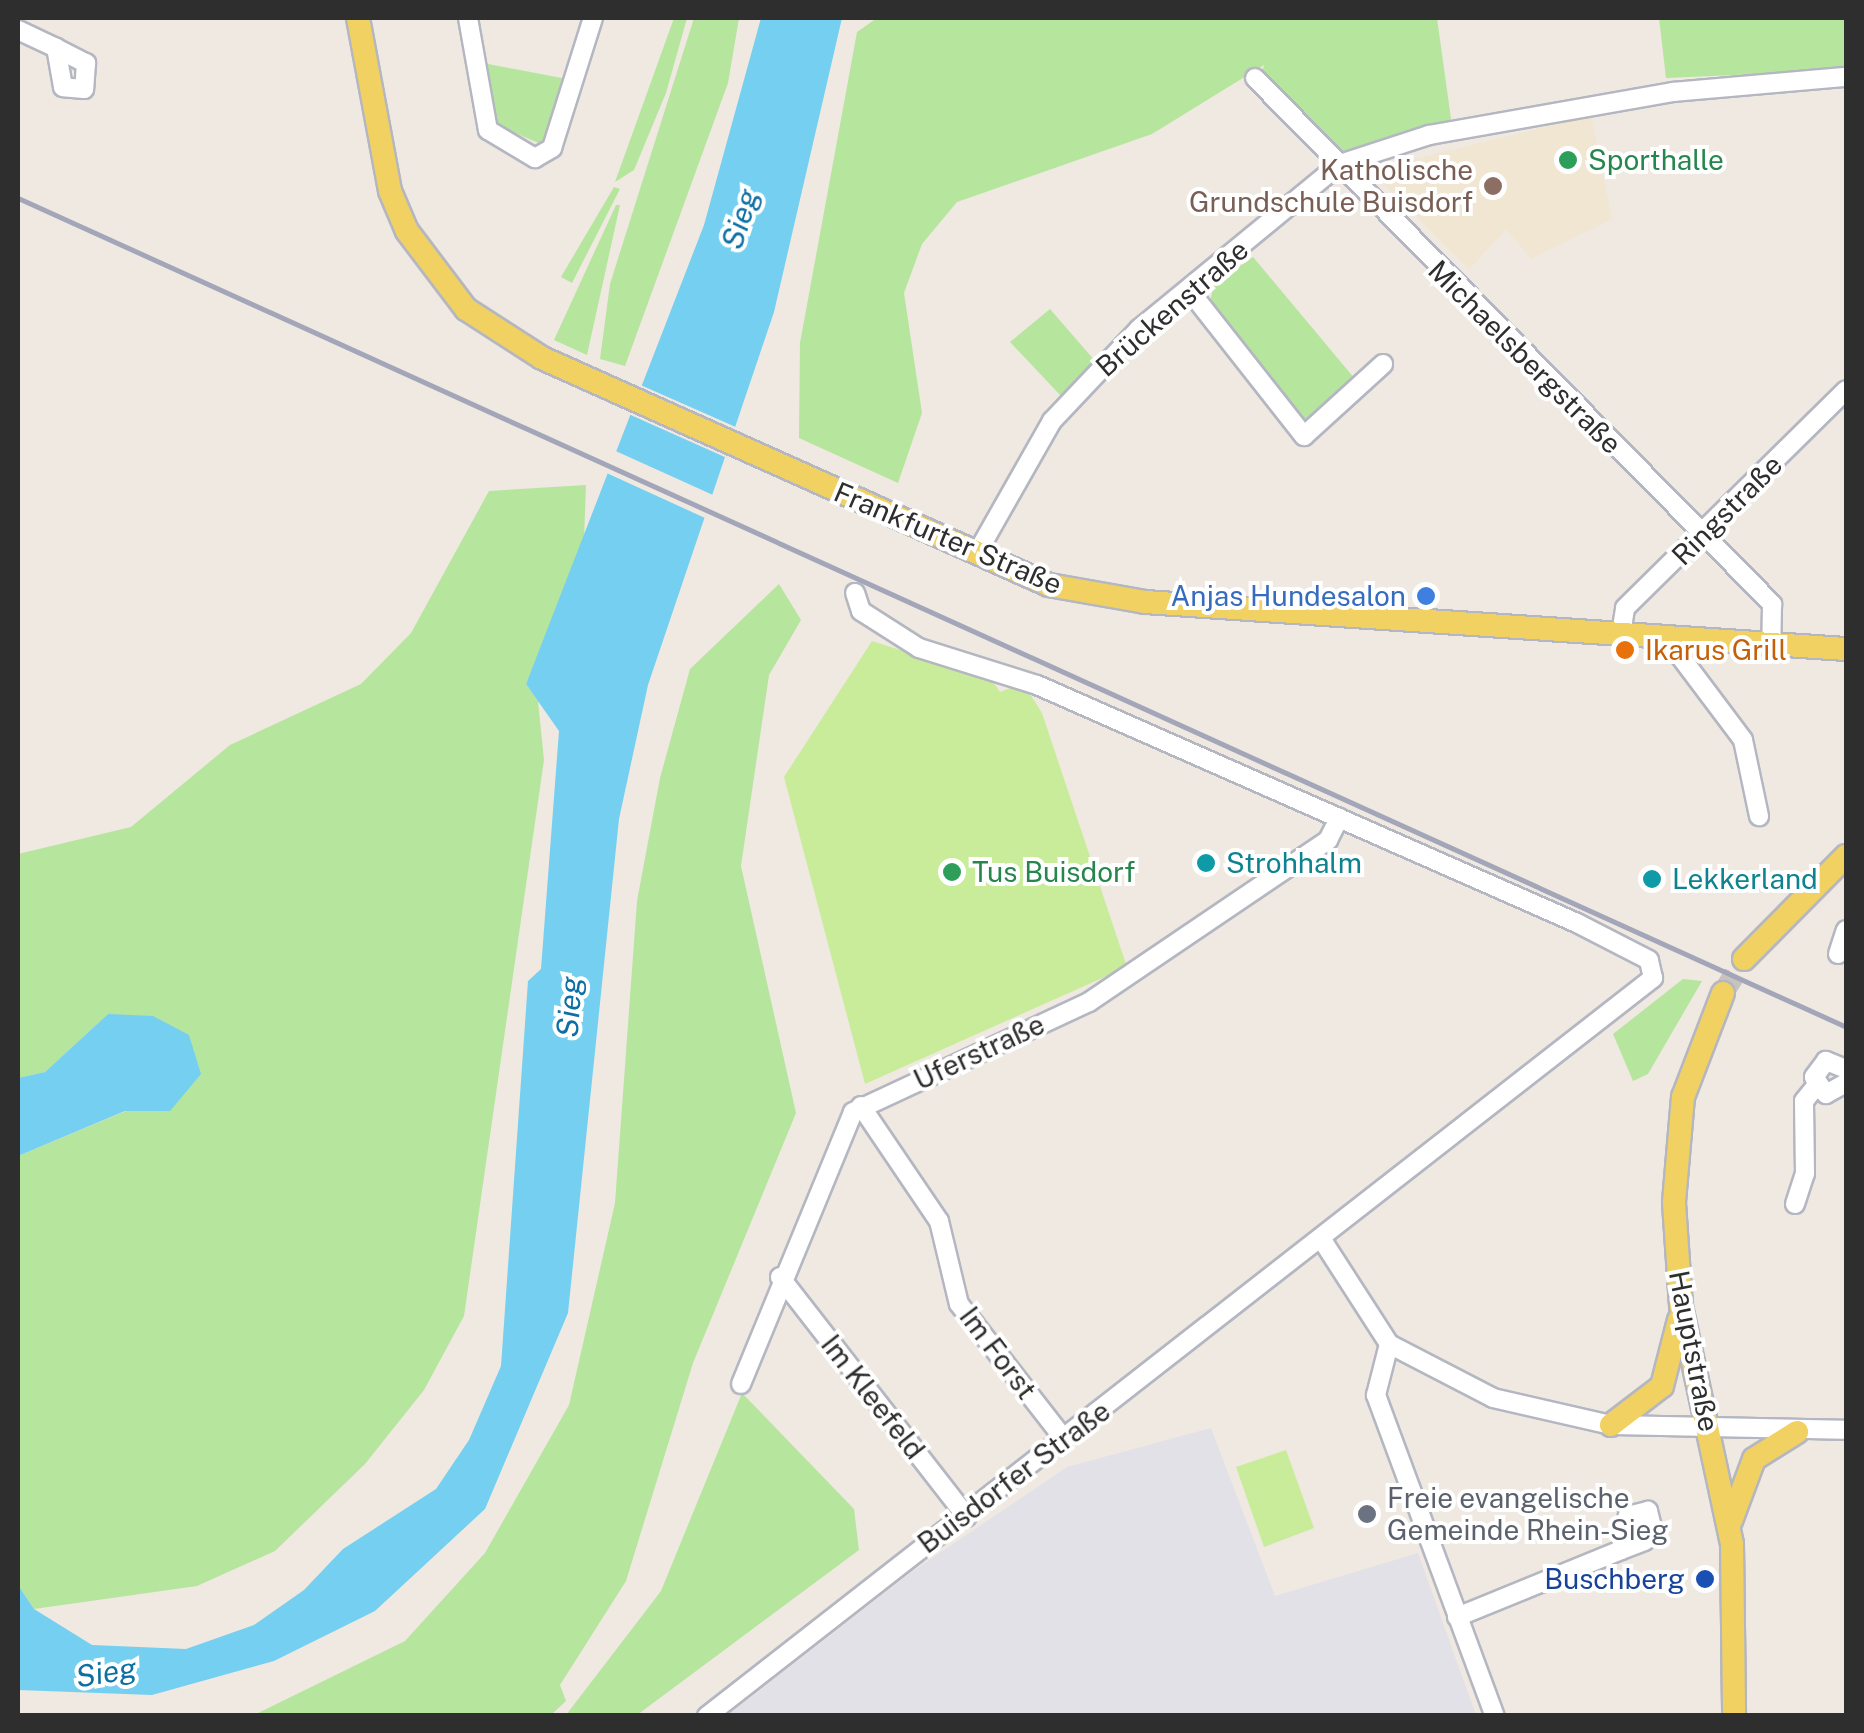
<!DOCTYPE html>
<meta charset="utf-8">
<style>
body{margin:0}
#map{position:relative;width:1864px;height:1733px;overflow:hidden;background:#efe9e1;font-family:"Public Sans",sans-serif}
div>[style]{position:absolute}
.industrial>*{inset:0;background:#e3e1e8}
.education>*{inset:0;background:#f0e6d1}
.green>*{inset:0;background:#b6e59e}
.pitch>*{inset:0;background:#c9ec9a}
.water>*{inset:0;background:#75cff0}
.pier>*{inset:0;background:#efe9e1}
.major-tunnel>*{height:22px;margin-top:-11px;transform-origin:0;background:repeating-linear-gradient(90deg,#c8c4bd 0 22px,transparent 0 33px)}
.roads{filter:drop-shadow(2px 0 #b4b7c1) drop-shadow(-2px 0 #b4b7c1) drop-shadow(0 2px #b4b7c1) drop-shadow(0 -2px #b4b7c1)}
.minor>*{height:18px;margin:-9px;padding:0 9px;transform-origin:9px;border-radius:9px;background:#fff}
.major>*{height:22px;margin:-11px;padding:0 11px;transform-origin:11px;border-radius:11px;background:#f2d163}
.rail>*{height:5px;margin:-2.5px;padding:0 2.5px;transform-origin:2.5px;border-radius:2.5px;background:#a3a6b8}
.dots>*{width:28px;height:28px;translate:-50% -50%;box-sizing:border-box;border:5px solid #fff;border-radius:50%}
span{translate:-50% -50%;white-space:nowrap;text-align:center;line-height:1.15;-webkit-text-stroke:8px #fff;paint-order:stroke}
.leisure-label{font-size:28px;color:#27864d}
.left{translate:0 -50%;text-align:left}
.education-label{font-size:28px;color:#785e54}
.right{translate:-100% -50%;text-align:right}
.street-label{font-size:28px;color:#2e2e2e}
.shop-label{font-size:28px;color:#366cbe}
.food-label{font-size:28px;color:#c56008}
.culture-label{font-size:28px;color:#0d838f}
.worship-label{font-size:28px;color:#5b616d}
.transit-label{font-size:28px;color:#164399}
.water-label{font-size:30px;color:#0d6fa3;font-style:italic}
.frame{position:absolute;inset:0;border:20px solid #2e2e2e;pointer-events:none}
</style>
<div id="map">
<div class="industrial">
<div style="clip-path:polygon(1211px 1428px,1275px 1596px,1418px 1553px,1476px 1715px,728px 1715px,913px 1571px,1067px 1467px)"></div>
</div>
<div class="education">
<div style="clip-path:polygon(1591px 116px,1612px 219px,1531px 259px,1506px 229px,1469px 269px,1369px 170px)"></div>
</div>
<div class="green">
<div style="clip-path:polygon(674px 18px,687px 18px,666px 93px,634px 170px,615px 182px)"></div>
<div style="clip-path:polygon(694px 18px,739px 18px,728px 83px,625px 366px,600px 359px,610px 284px)"></div>
<div style="clip-path:polygon(877px 18px,1437px 18px,1452px 126px,1341px 157px,1261px 77px,1264px 65px,1152px 134px,957px 202px,922px 244px,904px 293px,922px 413px,898px 483px,799px 438px,800px 343px,857px 32px)"></div>
<div style="clip-path:polygon(1659px 18px,1846px 18px,1846px 70px,1666px 78px)"></div>
<div style="clip-path:polygon(483px 63px,567px 79px,541px 144px,494px 124px)"></div>
<div style="clip-path:polygon(614px 187px,620px 189px,572px 283px,561px 277px)"></div>
<div style="clip-path:polygon(616px 205px,620px 205px,587px 355px,554px 340px)"></div>
<div style="clip-path:polygon(1253px 257px,1355px 379px,1305px 423px,1210px 305px,1213px 285px)"></div>
<div style="clip-path:polygon(1050px 309px,1095px 361px,1061px 396px,1010px 342px)"></div>
<div style="clip-path:polygon(586px 485px,584px 540px,526px 684px,538px 701px,544px 760px,464px 1316px,424px 1390px,365px 1464px,275px 1551px,197px 1586px,34px 1609px,18px 1585px,18px 1156px,126px 1111px,170px 1111px,108px 1014px,45px 1072px,18px 1078px,18px 854px,131px 827px,230px 745px,361px 684px,411px 633px,489px 491px)"></div>
<div style="clip-path:polygon(779px 584px,801px 620px,769px 675px,741px 866px,796px 1113px,693px 1363px,626px 1581px,560px 1685px,566px 1701px,551px 1715px,254px 1715px,405px 1641px,485px 1553px,569px 1405px,615px 1203px,637px 901px,660px 778px,690px 669px)"></div>
<div style="clip-path:polygon(1683px 979px,1702px 981px,1648px 1074px,1633px 1081px,1613px 1034px)"></div>
<div style="clip-path:polygon(742px 1393px,854px 1509px,859px 1550px,637px 1715px,566px 1715px,661px 1591px)"></div>
</div>
<div class="pitch">
<div style="clip-path:polygon(872px 641px,991px 679px,1000px 692px,1023px 683px,1042px 713px,1127px 967px,865px 1084px,784px 777px)"></div>
<div style="clip-path:polygon(1286px 1450px,1314px 1528px,1264px 1547px,1236px 1467px)"></div>
</div>
<div class="water">
<div style="clip-path:polygon(761px 18px,842px 18px,774px 312px,648px 685px,619px 819px,568px 1313px,485px 1509px,375px 1611px,274px 1661px,152px 1695px,18px 1690px,18px 1585px,34px 1609px,92px 1645px,186px 1649px,254px 1625px,304px 1590px,343px 1549px,436px 1489px,469px 1440px,501px 1366px,528px 981px,541px 969px,559px 731px,526px 684px,704px 225px)"></div>
<div style="clip-path:polygon(108px 1014px,153px 1016px,189px 1035px,201px 1074px,170px 1111px,125px 1111px,18px 1156px,18px 1078px,45px 1072px)"></div>
</div>
<div class="pier">
<div style="clip-path:polygon(636px 383px,738px 428px,727px 458px,624px 412px)"></div>
<div style="clip-path:polygon(609px 448px,713px 495px,705px 518px,600px 470px)"></div>
</div>
<div class="major-tunnel">
<div style="left:1723px;top:993px;width:40px;rotate:-58deg"></div>
</div>
<div class="roads">
<div class="minor">
<div style="left:468px;top:18px;width:114px;rotate:79.9deg"></div>
<div style="left:488px;top:130px;width:55px;rotate:30.8deg"></div>
<div style="left:535px;top:158px;width:20px;rotate:-30deg"></div>
<div style="left:552px;top:148px;width:136px;rotate:-72.5deg"></div>
<div style="left:18px;top:30px;width:42px;rotate:25.3deg"></div>
<div style="left:56px;top:48px;width:34px;rotate:27deg"></div>
<div style="left:86px;top:63px;width:26px;rotate:94deg"></div>
<div style="left:84px;top:89px;width:21px;rotate:-175deg"></div>
<div style="left:63px;top:87px;width:40px;rotate:-100deg"></div>
<div style="left:1255px;top:78px;width:738px;rotate:45.49deg"></div>
<div style="left:1772px;top:604px;width:39px;rotate:91deg"></div>
<div style="left:1189px;top:290px;width:186px;rotate:51.8deg"></div>
<div style="left:1304px;top:436px;width:107px;rotate:-42.3deg"></div>
<div style="left:977px;top:553px;width:152px;rotate:-60.4deg"></div>
<div style="left:1052px;top:421px;width:127px;rotate:-46.6deg"></div>
<div style="left:1139px;top:329px;width:260px;rotate:-39.4deg"></div>
<div style="left:1340px;top:164px;width:94px;rotate:-18deg"></div>
<div style="left:1429px;top:135px;width:248px;rotate:-10deg"></div>
<div style="left:1673px;top:92px;width:174px;rotate:-5deg"></div>
<div style="left:1621px;top:634px;width:26px;rotate:-81deg"></div>
<div style="left:1625px;top:608px;width:310px;rotate:-44.6deg"></div>
<div style="left:1668px;top:640px;width:125px;rotate:53.1deg"></div>
<div style="left:1743px;top:740px;width:78px;rotate:78.1deg"></div>
<div style="left:1838px;top:954px;width:25px;rotate:-72deg"></div>
<div style="left:1846px;top:1069px;width:22px;rotate:-158deg"></div>
<div style="left:1826px;top:1061px;width:20px;rotate:127deg"></div>
<div style="left:1814px;top:1077px;width:21px;rotate:55deg"></div>
<div style="left:1826px;top:1094px;width:23px;rotate:-29deg"></div>
<div style="left:861px;top:1106px;width:139px;rotate:55.9deg"></div>
<div style="left:939px;top:1221px;width:85px;rotate:76.5deg"></div>
<div style="left:959px;top:1304px;width:171px;rotate:52.1deg"></div>
<div style="left:1795px;top:1204px;width:32px;rotate:-72deg"></div>
<div style="left:1805px;top:1174px;width:73px;rotate:-90.8deg"></div>
<div style="left:1804px;top:1101px;width:19px;rotate:-51deg"></div>
<div style="left:1324px;top:1243px;width:120px;rotate:57.2deg"></div>
<div style="left:1389px;top:1344px;width:117px;rotate:27.4deg"></div>
<div style="left:1493px;top:1398px;width:121px;rotate:12.9deg"></div>
<div style="left:1611px;top:1425px;width:235px;rotate:1.2deg"></div>
<div style="left:780px;top:1277px;width:304px;rotate:52.1deg"></div>
<div style="left:1389px;top:1344px;width:53px;rotate:104.3deg"></div>
<div style="left:1376px;top:1395px;width:342px;rotate:69.7deg"></div>
<div style="left:741px;top:1384px;width:294px;rotate:-67.6deg"></div>
<div style="left:853px;top:1112px;width:260px;rotate:-25deg"></div>
<div style="left:1089px;top:1002px;width:289px;rotate:-34.1deg"></div>
<div style="left:1328px;top:840px;width:25px;rotate:-63deg"></div>
<div style="left:1457px;top:1617px;width:177px;rotate:-22.2deg"></div>
<div style="left:1621px;top:1550px;width:25px;rotate:-21deg"></div>
<div style="left:1644px;top:1541px;width:13px;rotate:-48deg"></div>
<div style="left:1653px;top:1531px;width:21px;rotate:-104deg"></div>
<div style="left:1648px;top:1511px;width:21px;rotate:166deg"></div>
<div style="left:1628px;top:1516px;width:35px;rotate:102deg"></div>
<div style="left:707px;top:1716px;width:1200px;rotate:-37.96deg"></div>
<div style="left:1653px;top:978px;width:18px;rotate:-103deg"></div>
<div style="left:1649px;top:960px;width:81px;rotate:-152.8deg"></div>
<div style="left:1577px;top:923px;width:590px;rotate:-156.21deg"></div>
<div style="left:1037px;top:685px;width:124px;rotate:-162.6deg"></div>
<div style="left:919px;top:648px;width:69px;rotate:-147.5deg"></div>
<div style="left:861px;top:611px;width:19px;rotate:-108deg"></div>
</div>
<div class="major">
<div style="left:358px;top:18px;width:176px;rotate:79.5deg"></div>
<div style="left:390px;top:191px;width:43px;rotate:67deg"></div>
<div style="left:407px;top:231px;width:98px;rotate:52.9deg"></div>
<div style="left:466px;top:309px;width:90px;rotate:32.8deg"></div>
<div style="left:542px;top:358px;width:555px;rotate:24.12deg"></div>
<div style="left:1049px;top:585px;width:97px;rotate:10deg"></div>
<div style="left:1145px;top:602px;width:703px;rotate:3.84deg"></div>
<div style="left:1744px;top:959px;width:145px;rotate:-45.3deg"></div>
<div style="left:1723px;top:993px;width:111px;rotate:111deg"></div>
<div style="left:1683px;top:1097px;width:106px;rotate:94.9deg"></div>
<div style="left:1674px;top:1203px;width:103px;rotate:86.1deg"></div>
<div style="left:1681px;top:1306px;width:243px;rotate:77.9deg"></div>
<div style="left:1732px;top:1544px;width:172px;rotate:89.3deg"></div>
<div style="left:1611px;top:1425px;width:64px;rotate:-37.4deg"></div>
<div style="left:1662px;top:1386px;width:68px;rotate:-75.6deg"></div>
<div style="left:1731px;top:1521px;width:66px;rotate:-69.6deg"></div>
<div style="left:1754px;top:1459px;width:51px;rotate:-32.1deg"></div>
</div>
</div>
<div class="rail">
<div style="left:18px;top:198px;width:2007px;rotate:24.39deg"></div>
</div>
<div class="dots">
<div style="left:1568px;top:160px;background:#2e9e5b"></div>
<div style="left:1493px;top:186px;background:#8d6e63"></div>
<div style="left:1426px;top:596px;background:#3f7fe0"></div>
<div style="left:1625px;top:650px;background:#e8710a"></div>
<div style="left:1206px;top:863px;background:#0f9aa8"></div>
<div style="left:952px;top:872px;background:#2e9e5b"></div>
<div style="left:1652px;top:879px;background:#0f9aa8"></div>
<div style="left:1367px;top:1514px;background:#6b7280"></div>
<div style="left:1705px;top:1579px;background:#1a4fb4"></div>
</div>
<div class="leisure-label">
<span class="left" style="left:1588px;top:160px">Sporthalle</span>
<span class="left" style="left:972px;top:872px">Tus Buisdorf</span>
</div>
<div class="education-label">
<span class="right" style="left:1473px;top:186px">Katholische<br>Grundschule Buisdorf</span>
</div>
<div class="street-label">
<span style="left:1172px;top:308px;rotate:-41deg">Brückenstraße</span>
<span style="left:1525px;top:357px;rotate:45deg">Michaelsbergstraße</span>
<span style="left:1727px;top:510px;rotate:-45deg">Ringstraße</span>
<span style="left:948px;top:538px;rotate:23deg">Frankfurter Straße</span>
<span style="left:979px;top:1052px;rotate:-25deg">Uferstraße</span>
<span style="left:1694px;top:1351px;rotate:79deg">Hauptstraße</span>
<span style="left:998px;top:1353px;rotate:53deg">Im Forst</span>
<span style="left:873px;top:1397px;rotate:52deg">Im Kleefeld</span>
<span style="left:1014px;top:1477px;rotate:-37deg">Buisdorfer Straße</span>
</div>
<div class="shop-label">
<span class="right" style="left:1406px;top:596px">Anjas Hundesalon</span>
</div>
<div class="food-label">
<span class="left" style="left:1645px;top:650px">Ikarus Grill</span>
</div>
<div class="culture-label">
<span class="left" style="left:1226px;top:863px">Strohhalm</span>
<span class="left" style="left:1672px;top:879px">Lekkerland</span>
</div>
<div class="worship-label">
<span class="left" style="left:1387px;top:1514px">Freie evangelische<br>Gemeinde Rhein-Sieg</span>
</div>
<div class="transit-label">
<span class="right" style="left:1685px;top:1579px">Buschberg</span>
</div>
<div class="water-label">
<span style="left:740px;top:219px;rotate:-72deg">Sieg</span>
<span style="left:569px;top:1007px;rotate:-86deg">Sieg</span>
<span style="left:106px;top:1672px;rotate:-9deg">Sieg</span>
</div>
<div class="frame"></div>
</div>
